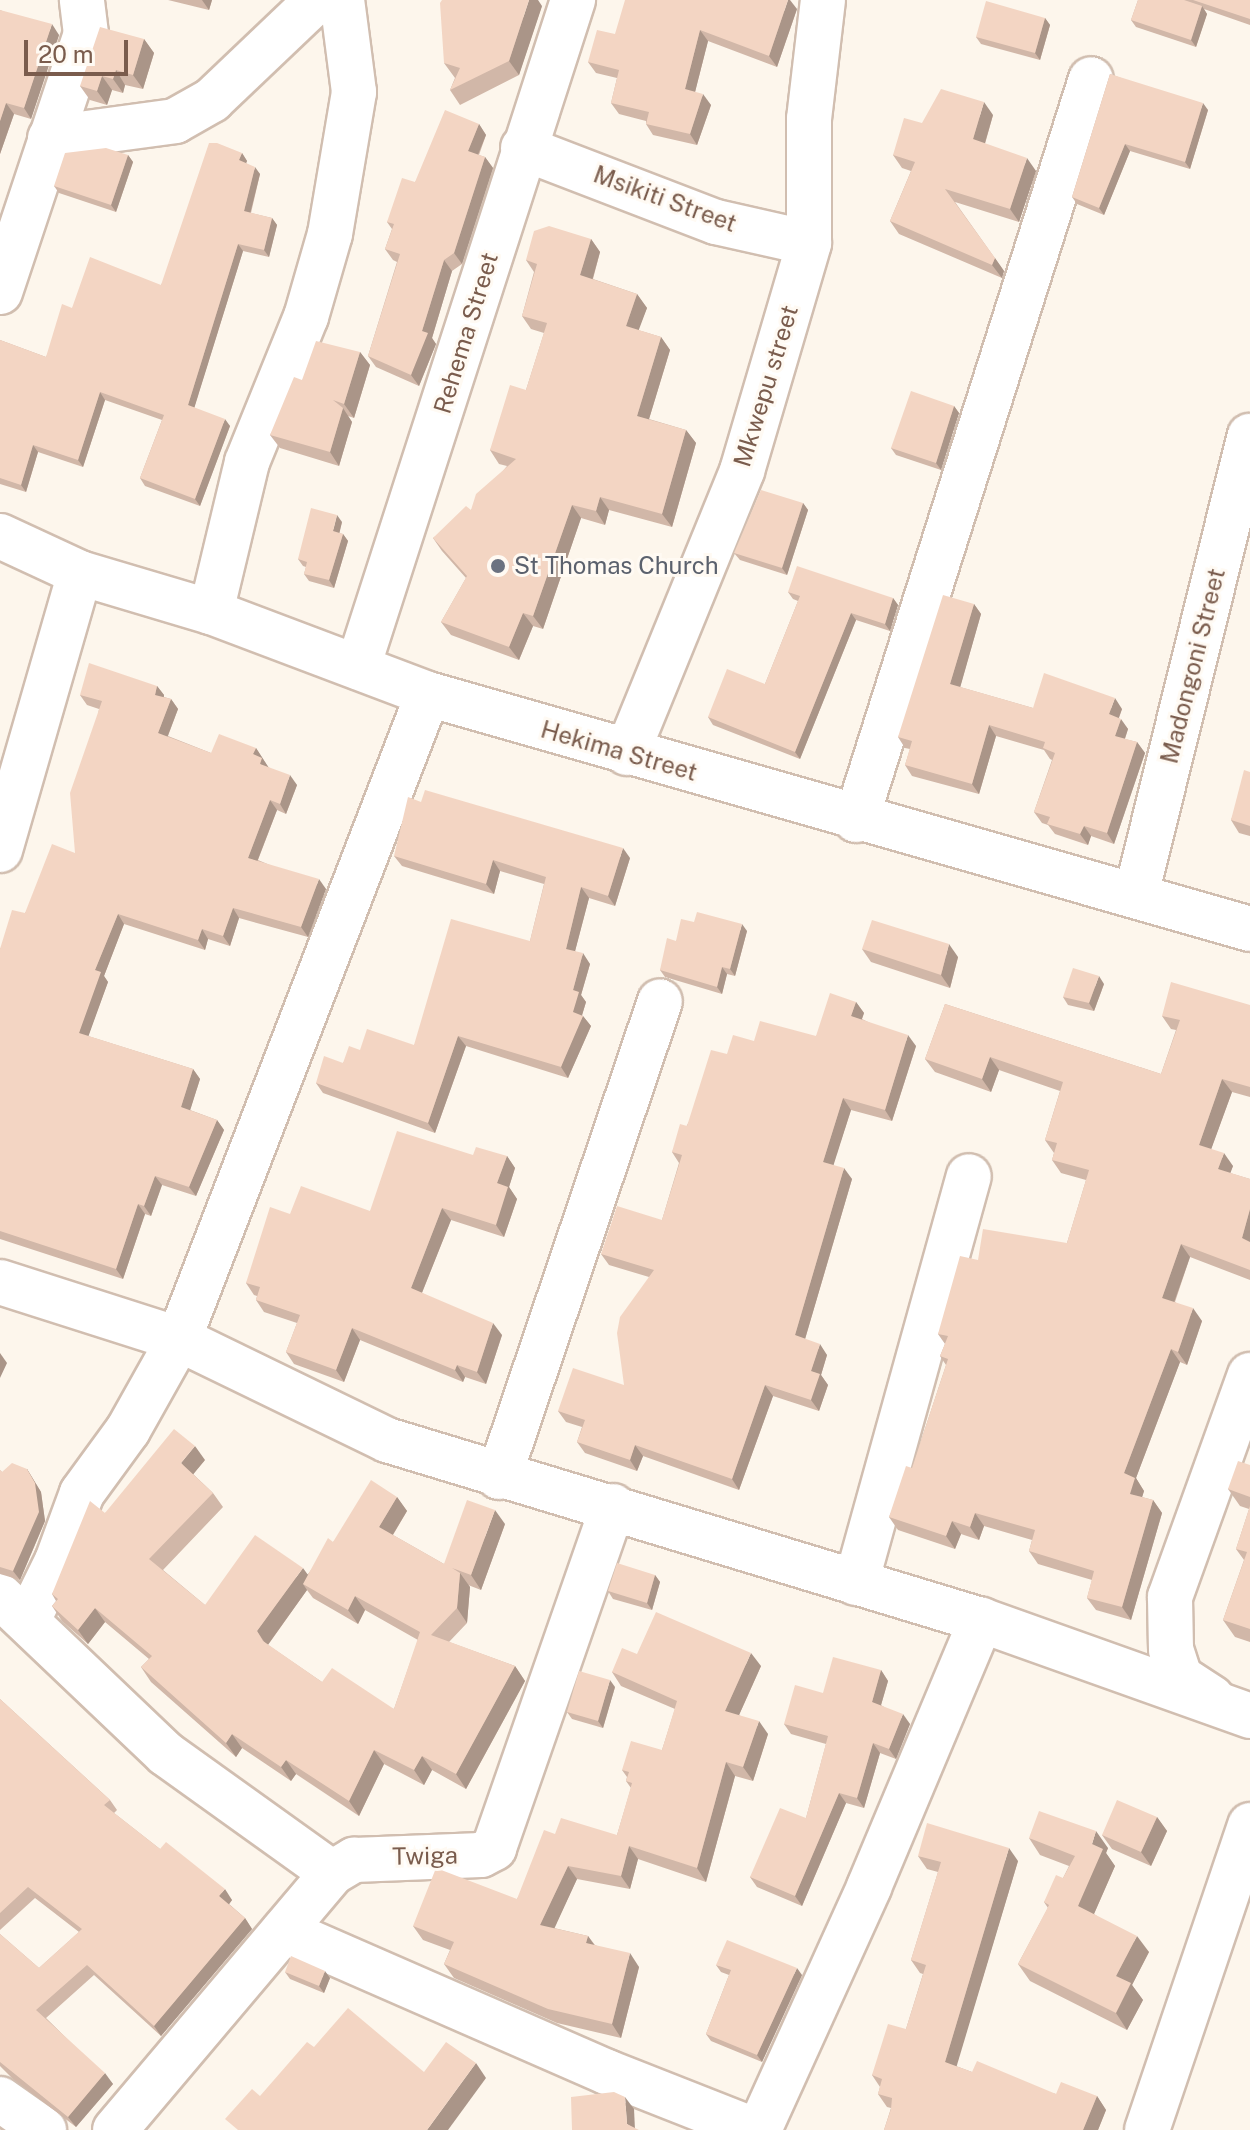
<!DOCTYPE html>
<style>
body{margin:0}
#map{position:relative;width:1250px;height:2130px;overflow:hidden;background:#fdf6ec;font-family:"Public Sans",sans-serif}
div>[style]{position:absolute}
.roads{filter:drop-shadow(2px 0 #d1beb0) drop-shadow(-2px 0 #d1beb0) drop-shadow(0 2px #d1beb0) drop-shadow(0 -2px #d1beb0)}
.minor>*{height:44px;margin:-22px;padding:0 22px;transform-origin:22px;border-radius:22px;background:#fff}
.wall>*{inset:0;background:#d1b7a8}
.shaded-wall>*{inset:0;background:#aa9588}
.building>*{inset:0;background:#f3d5c3}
.dots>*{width:22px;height:22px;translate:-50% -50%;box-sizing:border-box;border:4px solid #fffaf3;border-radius:50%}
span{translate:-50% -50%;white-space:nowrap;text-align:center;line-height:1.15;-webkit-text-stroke:6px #fffaf3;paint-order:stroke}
.street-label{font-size:24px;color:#7a5c4d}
.worship-label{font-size:24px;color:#5b616d}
.left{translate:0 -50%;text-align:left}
.scale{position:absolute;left:24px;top:40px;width:104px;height:36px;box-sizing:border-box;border:4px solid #7a5c4d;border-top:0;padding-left:10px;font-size:24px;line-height:28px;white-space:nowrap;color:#7a5c4d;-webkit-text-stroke:6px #fffaf3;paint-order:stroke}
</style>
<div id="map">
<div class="roads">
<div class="minor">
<div style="left:50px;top:138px;width:126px;rotate:-7.7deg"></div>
<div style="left:175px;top:121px;width:43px;rotate:-29.6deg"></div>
<div style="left:212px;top:100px;width:145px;rotate:-43.6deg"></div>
<div style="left:523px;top:148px;width:207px;rotate:21deg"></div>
<div style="left:716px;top:222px;width:95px;rotate:12.7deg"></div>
<div style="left:0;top:292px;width:272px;rotate:-71.6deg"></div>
<div style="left:86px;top:34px;width:34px;rotate:-97deg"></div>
<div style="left:0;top:536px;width:88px;rotate:24.8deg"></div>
<div style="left:80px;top:573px;width:137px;rotate:16.6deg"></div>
<div style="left:211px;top:612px;width:232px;rotate:20.7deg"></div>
<div style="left:428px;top:694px;width:855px;rotate:15.95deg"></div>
<div style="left:211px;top:612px;width:154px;rotate:-76.5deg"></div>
<div style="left:247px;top:462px;width:157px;rotate:-67.9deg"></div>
<div style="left:306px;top:317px;width:86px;rotate:-73.9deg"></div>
<div style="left:330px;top:234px;width:144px;rotate:-80.4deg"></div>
<div style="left:354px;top:92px;width:93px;rotate:-97.4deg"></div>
<div style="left:358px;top:667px;width:701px;rotate:-72.13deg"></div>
<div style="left:627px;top:753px;width:305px;rotate:-67.8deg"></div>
<div style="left:742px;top:471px;width:238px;rotate:-73.6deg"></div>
<div style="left:809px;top:243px;width:124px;rotate:-90deg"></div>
<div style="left:809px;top:119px;width:120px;rotate:-83.3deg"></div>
<div style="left:856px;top:820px;width:777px;rotate:-72.4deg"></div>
<div style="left:0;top:850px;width:288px;rotate:-73.9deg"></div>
<div style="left:1136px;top:895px;width:473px;rotate:-76.1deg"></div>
<div style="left:0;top:1282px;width:188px;rotate:17.7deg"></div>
<div style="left:179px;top:1339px;width:231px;rotate:25.9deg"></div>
<div style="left:387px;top:1440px;width:621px;rotate:16.86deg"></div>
<div style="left:981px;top:1620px;width:286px;rotate:19.6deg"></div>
<div style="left:499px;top:1477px;width:502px;rotate:-71.31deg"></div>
<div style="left:856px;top:1583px;width:422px;rotate:-74.5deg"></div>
<div style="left:0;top:1596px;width:229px;rotate:43.6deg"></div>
<div style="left:166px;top:1754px;width:204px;rotate:35.6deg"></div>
<div style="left:28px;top:1620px;width:66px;rotate:-63.8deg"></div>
<div style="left:57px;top:1561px;width:72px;rotate:-69.8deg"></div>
<div style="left:82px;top:1493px;width:78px;rotate:-53.9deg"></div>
<div style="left:128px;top:1430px;width:104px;rotate:-60.7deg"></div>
<div style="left:179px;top:1339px;width:691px;rotate:-68.89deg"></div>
<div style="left:1212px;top:1698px;width:38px;rotate:-147deg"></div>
<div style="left:1180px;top:1677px;width:28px;rotate:-108deg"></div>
<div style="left:1171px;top:1650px;width:53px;rotate:-91.1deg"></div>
<div style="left:1170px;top:1597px;width:236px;rotate:-70.2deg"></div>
<div style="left:284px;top:1931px;width:352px;rotate:23.6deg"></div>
<div style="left:607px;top:2072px;width:158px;rotate:21.5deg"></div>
<div style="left:0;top:2099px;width:54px;rotate:35.2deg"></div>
<div style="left:115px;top:2130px;width:336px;rotate:-49.8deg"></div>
<div style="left:332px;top:1873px;width:26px;rotate:-31deg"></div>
<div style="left:354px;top:1860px;width:127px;rotate:-2.3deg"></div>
<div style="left:481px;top:1855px;width:15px;rotate:-28deg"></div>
<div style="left:494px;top:1848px;width:362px;rotate:-70.8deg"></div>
<div style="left:759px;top:2130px;width:267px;rotate:-65.6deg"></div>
<div style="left:869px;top:1887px;width:290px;rotate:-67.2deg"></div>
<div style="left:1147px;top:2130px;width:322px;rotate:-71.3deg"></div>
</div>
</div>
<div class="wall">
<div style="clip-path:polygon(168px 0,212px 0,209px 10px)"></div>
<div style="clip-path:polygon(1138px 0,1250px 0,1250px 25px,1204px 9px,1207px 14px,1196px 47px,1136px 27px,1131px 20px)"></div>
<div style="clip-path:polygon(542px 6px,519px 75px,460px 105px,450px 90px,455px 78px,444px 63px)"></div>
<div style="clip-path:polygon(797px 9px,777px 67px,708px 41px,695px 92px,711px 105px,697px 145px,653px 135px,646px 124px,646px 121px,619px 114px,611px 103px,617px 78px,596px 73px,588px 62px,615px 34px)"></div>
<div style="clip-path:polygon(0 10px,59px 35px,31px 119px,14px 114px,0 154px)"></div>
<div style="clip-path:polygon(1045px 18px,1050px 25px,1040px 60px,981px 44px,976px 37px)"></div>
<div style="clip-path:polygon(144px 39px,154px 53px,143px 89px,125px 85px,123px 93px,112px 90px,107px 105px,90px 100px,80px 86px)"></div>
<div style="clip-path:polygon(1110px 74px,1208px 110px,1190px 169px,1130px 151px,1104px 215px,1077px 204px,1072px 197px)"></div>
<div style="clip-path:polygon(993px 115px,985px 144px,1036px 171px,1019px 222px,955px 202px,1004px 271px,1002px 278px,899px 234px,890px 221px,911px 171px,902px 168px,893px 155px,922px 123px)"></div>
<div style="clip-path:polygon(479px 124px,486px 135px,479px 155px,485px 157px,493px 168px,462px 264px,452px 271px,432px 338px,436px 344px,419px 386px,376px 367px,368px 356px,397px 262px,393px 260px,385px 249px,392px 229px,387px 222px,415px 182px)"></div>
<div style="clip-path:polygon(242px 153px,247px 161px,246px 163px,260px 174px,251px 213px,272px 218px,277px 225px,269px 257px,243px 251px,194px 408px,230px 426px,200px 506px,145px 486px,140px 478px,162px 420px,105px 400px,83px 467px,38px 452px,26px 492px,0 484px,0 340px,46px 357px,72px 308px,161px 285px)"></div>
<div style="clip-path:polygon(128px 155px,133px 162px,116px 212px,59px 193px,54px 186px)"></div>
<div style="clip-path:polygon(591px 239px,600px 252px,593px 279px,637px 294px,647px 308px,638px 330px,661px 337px,670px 350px,649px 419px,686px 430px,696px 443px,672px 527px,609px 510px,605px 525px,581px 518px,543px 629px,533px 626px,519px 660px,451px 635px,441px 622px,466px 578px,442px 551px,433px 538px,471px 510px,507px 466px,499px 464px,490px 450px,526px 390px,544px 333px,531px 329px,522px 316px,534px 272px,526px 260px)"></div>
<div style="clip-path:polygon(360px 352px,370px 365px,354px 418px,348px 416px,352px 422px,339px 466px,280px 448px,270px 435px,302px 380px)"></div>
<div style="clip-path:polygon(954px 406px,959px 413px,941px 470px,896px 455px,891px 448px)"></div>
<div style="clip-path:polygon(803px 503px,808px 510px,787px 575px,740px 560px,734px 553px)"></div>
<div style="clip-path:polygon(342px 522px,339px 533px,343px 534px,348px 541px,334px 588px,309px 581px,304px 574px,306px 567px,303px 566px,298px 559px)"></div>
<div style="clip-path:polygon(788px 592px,893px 598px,898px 605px,890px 631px,856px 620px,800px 759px,713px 725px,708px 717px,765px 684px,798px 601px,793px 599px)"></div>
<div style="clip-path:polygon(974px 604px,981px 614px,960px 687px,1033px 708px,1122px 709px,1119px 718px,1128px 729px,1125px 739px,1137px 742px,1145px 753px,1114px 844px,1091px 836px,1088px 845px,1055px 834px,1048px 825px,1042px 823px,1034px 812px,1052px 760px,1050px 759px,1044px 750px,996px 736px,979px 794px,912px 776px,905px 765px,910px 749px,905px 748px,898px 737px)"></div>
<div style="clip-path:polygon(157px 686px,164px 695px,164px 697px,171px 699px,178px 709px,168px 736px,211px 753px,256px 748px,268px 767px,297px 785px,286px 814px,277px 810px,258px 860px,326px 889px,308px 937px,239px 918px,230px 946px,208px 939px,205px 950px,124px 924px,104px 976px,108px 982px,88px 1036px,193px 1069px,200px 1079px,190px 1110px,217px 1120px,224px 1130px,196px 1196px,162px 1185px,151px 1216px,145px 1214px,123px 1279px,0 1239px,0 949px,25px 913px,75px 853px,99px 709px,87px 705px,80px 695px)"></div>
<div style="clip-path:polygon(1250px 772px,1250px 836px,1239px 833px,1231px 820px)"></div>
<div style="clip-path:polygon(394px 856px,630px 858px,615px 906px,589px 898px,575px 951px,590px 964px,581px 995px,586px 1002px,582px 1015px,591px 1026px,568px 1078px,466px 1046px,435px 1133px,323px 1093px,316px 1083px,360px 1050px,414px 1045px,530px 941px,544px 884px,500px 871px,494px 894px,402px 866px)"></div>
<div style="clip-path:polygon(694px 922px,747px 931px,735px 976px,727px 974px,722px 994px,665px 977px,660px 970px,676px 941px)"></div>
<div style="clip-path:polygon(862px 949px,958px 957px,950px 988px,871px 962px)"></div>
<div style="clip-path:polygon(1104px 984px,1094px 1011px,1068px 1005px,1063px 997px)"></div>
<div style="clip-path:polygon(856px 1002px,864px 1013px,862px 1019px,916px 1046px,892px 1121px,851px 1110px,833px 1165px,852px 1179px,805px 1339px,827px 1355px,821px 1375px,828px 1385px,819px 1411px,773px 1396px,739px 1490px,643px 1456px,637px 1471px,585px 1453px,577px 1442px,582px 1427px,566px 1422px,558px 1411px,624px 1385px,649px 1277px,609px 1265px,601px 1254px,662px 1220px,679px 1163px,672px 1152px,727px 1054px,754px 1041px,816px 1036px)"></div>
<div style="clip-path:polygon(945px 1004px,1161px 1074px,1176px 1030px,1171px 1029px,1162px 1016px,1250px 1005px,1250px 1097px,1232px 1092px,1211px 1149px,1233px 1166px,1230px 1173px,1250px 1179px,1250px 1280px,1190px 1257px,1175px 1302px,1202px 1321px,1187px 1365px,1180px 1362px,1136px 1478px,1144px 1491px,1142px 1497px,1153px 1500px,1162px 1513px,1131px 1620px,1096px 1610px,1087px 1598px,1092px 1580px,1038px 1564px,1029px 1551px,1032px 1540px,984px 1526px,979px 1540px,961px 1534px,955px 1549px,898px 1530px,889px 1517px,912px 1468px,946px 1365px,940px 1356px,945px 1344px,938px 1334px,978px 1260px,1067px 1243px,1086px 1180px,1061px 1173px,1052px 1160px,1054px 1153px,1045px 1140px,1060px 1091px,999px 1070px,991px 1092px,935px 1072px,925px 1059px)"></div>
<div style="clip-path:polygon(473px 1155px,507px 1156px,515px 1168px,509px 1187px,517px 1199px,504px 1237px,451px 1220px,422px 1293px,502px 1335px,486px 1384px,465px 1377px,463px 1382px,360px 1340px,344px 1382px,294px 1364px,286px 1352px,297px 1323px,264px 1312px,256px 1300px,257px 1296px,254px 1295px,246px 1283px,290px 1214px,370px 1211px)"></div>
<div style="clip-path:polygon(evenodd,205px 1460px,193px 1474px,213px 1493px,223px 1507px,163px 1570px,205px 1605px,308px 1574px,333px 1542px,397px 1497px,407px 1511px,393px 1535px,444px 1564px,505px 1524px,481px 1590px,468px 1585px,470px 1587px,467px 1623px,449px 1642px,515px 1666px,525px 1681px,466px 1789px,432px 1770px,424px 1785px,384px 1764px,359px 1816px,296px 1774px,291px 1781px,242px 1748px,236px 1757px,151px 1682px,141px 1667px,149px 1659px,105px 1622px,88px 1644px,62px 1621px,52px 1606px,56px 1601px,52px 1594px,105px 1513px,205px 1460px,307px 1590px,313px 1598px,358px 1624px,365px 1610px,418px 1640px,394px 1709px,322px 1682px,268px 1645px,307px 1590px)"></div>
<div style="clip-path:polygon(1250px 1465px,1250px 1642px,1235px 1637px,1223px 1620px,1244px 1560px,1236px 1549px,1249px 1509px,1240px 1506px,1228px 1489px)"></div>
<div style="clip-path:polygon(27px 1469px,41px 1492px,45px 1521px,20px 1580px,0 1574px,0 1470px,2px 1472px)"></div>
<div style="clip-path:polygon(655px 1575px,660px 1582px,652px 1610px,613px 1599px,608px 1591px)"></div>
<div style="clip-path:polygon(637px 1654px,761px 1666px,739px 1715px,768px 1734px,753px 1781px,735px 1776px,706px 1882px,638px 1859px,630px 1889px,577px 1879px,554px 1928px,588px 1936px,595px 1945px,639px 1967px,621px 2038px,557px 2023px,454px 1978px,444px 1964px,450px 1950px,423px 1940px,413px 1926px,517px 1899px,555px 1834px,617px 1835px,631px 1788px,626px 1781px,627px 1777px,622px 1770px,662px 1750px,675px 1709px,621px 1686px,612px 1672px)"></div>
<div style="clip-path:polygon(881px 1670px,888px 1681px,881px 1705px,910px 1724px,896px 1759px,880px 1753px,864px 1808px,846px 1803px,802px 1906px,757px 1887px,750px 1877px,806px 1818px,826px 1744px,791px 1734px,784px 1724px,823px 1693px)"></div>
<div style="clip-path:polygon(615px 1687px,603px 1728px,572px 1719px,567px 1712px)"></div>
<div style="clip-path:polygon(0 1699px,110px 1800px,117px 1810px,114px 1813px,160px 1849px,232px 1900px,229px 1904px,245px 1918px,252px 1929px,161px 2036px,94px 1975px,46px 2018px,113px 2084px,76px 2127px,12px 2078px,0 2066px,0 1934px,39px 1968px,79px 1932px,35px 1898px,0 1930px)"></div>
<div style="clip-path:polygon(1157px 1817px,1167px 1831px,1151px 1866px,1112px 1849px,1102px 1835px)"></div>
<div style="clip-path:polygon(1029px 1838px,1108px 1848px,1106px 1853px,1115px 1866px,1094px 1914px,1149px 1952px,1132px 1985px,1143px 2000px,1127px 2030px,1030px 1981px,1018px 1964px,1048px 1908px,1044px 1902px,1063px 1878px,1069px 1866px,1040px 1855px)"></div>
<div style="clip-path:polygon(918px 1856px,1018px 1861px,956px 2066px,972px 2072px,1056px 2094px,1097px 2096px,1106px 2110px,1098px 2130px,884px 2130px,891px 2108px,887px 2107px,878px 2094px,880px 2087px,872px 2075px,906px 2029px,923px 1974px,920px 1973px,911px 1960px,938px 1872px,927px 1869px)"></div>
<div style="clip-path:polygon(716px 1965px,802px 1975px,762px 2062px,711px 2041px,706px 2034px,729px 1975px,721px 1972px)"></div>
<div style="clip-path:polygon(285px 1972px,330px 1978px,324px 1993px,290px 1979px)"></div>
</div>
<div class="shaded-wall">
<div style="clip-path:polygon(202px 0,212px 0,209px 10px)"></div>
<div style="clip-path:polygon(529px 0,538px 0,542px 6px,519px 75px,509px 61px)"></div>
<div style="clip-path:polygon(788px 0,790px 0,797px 9px,777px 67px,769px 56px)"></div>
<div style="clip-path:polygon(1202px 6px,1207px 14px,1196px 47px,1191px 40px)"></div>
<div style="clip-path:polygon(1045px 18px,1050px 25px,1040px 60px,1035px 53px)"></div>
<div style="clip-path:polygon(52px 24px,59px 35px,31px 119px,24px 108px)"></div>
<div style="clip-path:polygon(700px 30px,708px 41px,693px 100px,685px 89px)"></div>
<div style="clip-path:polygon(144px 39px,154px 53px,143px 89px,133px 75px)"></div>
<div style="clip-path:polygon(116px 70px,125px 85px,123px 93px,113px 79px)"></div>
<div style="clip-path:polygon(102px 76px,112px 90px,107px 105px,97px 91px)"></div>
<div style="clip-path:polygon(703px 94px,711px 105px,697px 145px,690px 134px)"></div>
<div style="clip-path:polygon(984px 102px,993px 115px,982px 153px,973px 139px)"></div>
<div style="clip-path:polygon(6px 103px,14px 114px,0 154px,0 121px)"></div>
<div style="clip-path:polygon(1203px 103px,1208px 110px,1190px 169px,1185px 162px)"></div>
<div style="clip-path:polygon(479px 124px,486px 135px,475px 162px,468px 151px)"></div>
<div style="clip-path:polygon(1125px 144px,1130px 151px,1104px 215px,1099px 208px)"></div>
<div style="clip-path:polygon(242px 153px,247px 161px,244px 168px,239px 160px)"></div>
<div style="clip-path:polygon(128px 155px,133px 162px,116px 212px,111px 205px)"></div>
<div style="clip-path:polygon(485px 157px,493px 168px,462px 264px,454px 253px)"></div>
<div style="clip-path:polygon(1027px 158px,1036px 171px,1019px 222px,1010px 209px)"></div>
<div style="clip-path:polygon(255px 167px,260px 174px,249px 218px,244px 211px)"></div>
<div style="clip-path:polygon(272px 218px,277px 225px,269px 257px,264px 250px)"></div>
<div style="clip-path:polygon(591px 239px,600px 252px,590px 288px,580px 275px)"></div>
<div style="clip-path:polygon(238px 244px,243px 251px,193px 412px,188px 405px)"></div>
<div style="clip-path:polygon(995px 258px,1004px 271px,1002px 278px,992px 265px)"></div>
<div style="clip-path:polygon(444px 260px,452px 271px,432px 338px,436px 344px,419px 386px,411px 375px,422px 331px)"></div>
<div style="clip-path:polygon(637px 294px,647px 308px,635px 340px,626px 326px)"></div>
<div style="clip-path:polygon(661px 337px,670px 350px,646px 429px,637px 416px)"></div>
<div style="clip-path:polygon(360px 352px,370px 365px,354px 418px,344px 404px)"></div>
<div style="clip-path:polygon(100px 392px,105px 400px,83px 467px,78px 460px)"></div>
<div style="clip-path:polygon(954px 406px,959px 413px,941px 470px,936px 463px)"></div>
<div style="clip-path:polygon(343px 408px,352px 422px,339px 466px,330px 452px)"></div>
<div style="clip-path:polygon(225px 419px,230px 426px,200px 506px,195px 499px)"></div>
<div style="clip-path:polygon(686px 430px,696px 443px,672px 527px,662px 514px)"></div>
<div style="clip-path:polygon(33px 445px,38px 452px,26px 492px,21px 485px)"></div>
<div style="clip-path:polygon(600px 497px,609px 510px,605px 525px,596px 511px)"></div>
<div style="clip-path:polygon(803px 503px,808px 510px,787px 575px,782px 568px)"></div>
<div style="clip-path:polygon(572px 505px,581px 518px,543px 629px,533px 616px)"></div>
<div style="clip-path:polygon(337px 515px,342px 522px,338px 539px,333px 531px)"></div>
<div style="clip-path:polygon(343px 534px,348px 541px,334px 588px,329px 580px)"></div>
<div style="clip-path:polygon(893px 598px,898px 605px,890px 631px,885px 624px)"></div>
<div style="clip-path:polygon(974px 604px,981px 614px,958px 695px,950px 684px)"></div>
<div style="clip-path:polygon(523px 613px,533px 626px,519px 660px,509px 647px)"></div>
<div style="clip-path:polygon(851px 613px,856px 620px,800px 759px,795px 752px)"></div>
<div style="clip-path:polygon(157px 686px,164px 695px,162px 705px,155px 695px)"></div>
<div style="clip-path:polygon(1115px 698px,1122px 709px,1116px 725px,1109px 714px)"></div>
<div style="clip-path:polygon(171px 699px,178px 709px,165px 743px,158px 733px)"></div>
<div style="clip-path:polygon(1121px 719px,1128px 729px,1122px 747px,1115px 736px)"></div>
<div style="clip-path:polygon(989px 725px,996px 736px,979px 794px,972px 784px)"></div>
<div style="clip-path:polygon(1137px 742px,1145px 753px,1114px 844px,1107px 833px)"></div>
<div style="clip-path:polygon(256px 748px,269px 768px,267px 773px,253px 754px)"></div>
<div style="clip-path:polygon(290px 775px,297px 785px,286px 814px,280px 804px)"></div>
<div style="clip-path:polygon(270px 800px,277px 810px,255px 867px,248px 858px)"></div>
<div style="clip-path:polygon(1084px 826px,1091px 836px,1088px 845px,1080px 834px)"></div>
<div style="clip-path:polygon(623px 848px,630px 858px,615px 906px,608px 896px)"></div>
<div style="clip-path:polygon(493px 860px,500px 871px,494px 894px,486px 884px)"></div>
<div style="clip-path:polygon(319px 879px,326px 889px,308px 937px,301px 927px)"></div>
<div style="clip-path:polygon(581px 887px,589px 898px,573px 959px,566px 949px)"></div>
<div style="clip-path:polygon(233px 908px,239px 918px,230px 946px,223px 936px)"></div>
<div style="clip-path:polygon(118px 914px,124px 924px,104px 976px,108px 982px,86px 1043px,79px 1033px,95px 970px)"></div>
<div style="clip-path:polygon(742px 924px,747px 931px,735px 976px,730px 969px)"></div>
<div style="clip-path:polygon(202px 929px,208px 939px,205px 950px,198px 940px)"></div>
<div style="clip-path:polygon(949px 944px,958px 957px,950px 988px,941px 975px)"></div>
<div style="clip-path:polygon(583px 953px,590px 964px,581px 995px,586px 1002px,580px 1022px,583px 1016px,591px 1026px,568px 1078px,561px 1067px,573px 1012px,573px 990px)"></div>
<div style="clip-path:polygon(722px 967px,727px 974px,722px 994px,717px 987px)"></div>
<div style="clip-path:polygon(1099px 976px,1104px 984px,1094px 1011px,1089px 1003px)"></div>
<div style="clip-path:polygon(856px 1002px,864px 1013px,859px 1027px,851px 1016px)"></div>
<div style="clip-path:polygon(908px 1035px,916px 1046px,892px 1121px,885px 1110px)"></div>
<div style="clip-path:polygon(458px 1036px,466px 1046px,435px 1133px,428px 1123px)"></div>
<div style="clip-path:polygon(990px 1057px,999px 1070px,991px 1092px,982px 1079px)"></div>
<div style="clip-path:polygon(193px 1069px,200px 1079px,188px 1117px,181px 1107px)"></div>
<div style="clip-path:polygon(1222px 1079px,1232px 1092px,1208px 1158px,1199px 1145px)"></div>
<div style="clip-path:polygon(843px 1098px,851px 1110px,831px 1173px,823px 1162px)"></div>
<div style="clip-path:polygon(217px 1120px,224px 1130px,196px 1196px,189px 1187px)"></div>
<div style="clip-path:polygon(1224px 1153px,1233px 1166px,1227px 1182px,1218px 1169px)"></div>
<div style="clip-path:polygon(507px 1156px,515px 1168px,509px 1187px,517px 1199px,504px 1237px,496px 1225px,497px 1183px)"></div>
<div style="clip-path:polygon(844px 1168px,852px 1179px,803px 1346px,795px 1335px)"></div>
<div style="clip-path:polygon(155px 1176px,162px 1185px,151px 1216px,144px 1206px)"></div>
<div style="clip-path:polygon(138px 1204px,145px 1214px,123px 1279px,116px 1269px)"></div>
<div style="clip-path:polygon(442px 1208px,451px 1220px,419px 1300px,411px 1288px)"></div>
<div style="clip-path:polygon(1250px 1209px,1250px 1249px,1242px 1238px)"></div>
<div style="clip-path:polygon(1181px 1244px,1190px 1257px,1171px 1311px,1162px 1298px)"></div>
<div style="clip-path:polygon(1193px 1308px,1202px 1321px,1187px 1365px,1178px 1352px)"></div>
<div style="clip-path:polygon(493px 1323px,502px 1335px,486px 1384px,477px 1372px)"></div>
<div style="clip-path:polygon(352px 1328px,360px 1340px,344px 1382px,336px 1370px)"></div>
<div style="clip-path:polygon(820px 1344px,827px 1355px,821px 1375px,828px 1385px,819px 1411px,811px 1400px,811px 1371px)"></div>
<div style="clip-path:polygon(1171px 1349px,1180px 1362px,1136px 1478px,1144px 1491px,1139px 1507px,1130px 1494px,1124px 1473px)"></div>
<div style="clip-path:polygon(0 1353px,7px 1363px,0 1378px)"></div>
<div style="clip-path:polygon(457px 1365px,465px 1377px,463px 1382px,455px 1370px)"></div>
<div style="clip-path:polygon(765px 1385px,773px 1396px,739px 1490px,732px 1479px)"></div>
<div style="clip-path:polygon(635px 1445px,643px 1456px,637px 1471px,630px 1460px)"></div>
<div style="clip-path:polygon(195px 1446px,205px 1460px,191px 1477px,181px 1463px)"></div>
<div style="clip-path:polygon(27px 1469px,41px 1492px,45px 1521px,20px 1580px,13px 1571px)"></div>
<div style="clip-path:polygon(397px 1497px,407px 1511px,389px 1541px,379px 1527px)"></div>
<div style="clip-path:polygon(1153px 1500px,1162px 1513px,1131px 1620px,1122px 1607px)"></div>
<div style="clip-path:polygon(495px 1510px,505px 1524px,481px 1590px,471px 1575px)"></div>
<div style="clip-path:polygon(975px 1513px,984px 1526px,979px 1540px,970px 1527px)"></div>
<div style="clip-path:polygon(952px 1521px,961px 1534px,955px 1549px,946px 1536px)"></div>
<div style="clip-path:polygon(303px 1568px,313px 1582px,303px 1584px,307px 1590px,267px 1646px,257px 1631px)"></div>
<div style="clip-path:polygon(460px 1573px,470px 1587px,467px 1623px,457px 1608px)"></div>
<div style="clip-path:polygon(655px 1575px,660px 1582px,652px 1610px,647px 1603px)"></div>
<div style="clip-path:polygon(355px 1596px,365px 1610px,358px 1624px,348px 1610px)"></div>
<div style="clip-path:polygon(95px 1608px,105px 1622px,88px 1644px,78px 1630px)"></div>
<div style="clip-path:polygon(751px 1653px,761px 1666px,735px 1724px,725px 1711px)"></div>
<div style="clip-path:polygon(515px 1666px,525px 1681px,466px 1789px,456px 1774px)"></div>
<div style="clip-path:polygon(881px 1670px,888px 1681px,879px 1712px,872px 1702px)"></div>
<div style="clip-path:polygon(610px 1680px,615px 1687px,603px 1728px,598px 1721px)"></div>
<div style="clip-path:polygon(903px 1714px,910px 1724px,896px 1759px,889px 1749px)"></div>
<div style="clip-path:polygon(759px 1721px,768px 1734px,753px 1781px,743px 1767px)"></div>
<div style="clip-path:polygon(232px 1734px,242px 1748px,236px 1757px,226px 1743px)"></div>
<div style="clip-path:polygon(873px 1743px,880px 1753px,864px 1808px,857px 1798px)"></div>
<div style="clip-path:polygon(374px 1750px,384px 1764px,359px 1816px,349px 1801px)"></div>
<div style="clip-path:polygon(422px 1756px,432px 1770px,424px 1785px,414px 1770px)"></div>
<div style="clip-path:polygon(286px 1760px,296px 1774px,291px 1781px,281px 1767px)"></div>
<div style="clip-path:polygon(726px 1762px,735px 1776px,706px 1882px,697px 1868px)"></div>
<div style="clip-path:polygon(839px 1793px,846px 1803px,802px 1906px,795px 1896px)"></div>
<div style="clip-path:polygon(1157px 1817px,1167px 1831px,1151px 1866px,1141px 1852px)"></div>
<div style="clip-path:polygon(1096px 1831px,1108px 1848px,1106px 1853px,1115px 1866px,1090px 1923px,1078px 1906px,1092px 1844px)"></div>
<div style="clip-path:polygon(629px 1846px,638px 1859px,630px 1889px,621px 1876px)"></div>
<div style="clip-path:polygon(1009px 1848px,1018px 1861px,954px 2075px,945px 2062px)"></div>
<div style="clip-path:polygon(568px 1866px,577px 1879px,550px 1938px,540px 1925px)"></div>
<div style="clip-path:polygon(225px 1889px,232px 1900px,227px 1907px,219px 1896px)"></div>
<div style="clip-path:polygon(245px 1918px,252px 1929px,161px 2036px,154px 2026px)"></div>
<div style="clip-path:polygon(588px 1936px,597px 1949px,586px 1943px)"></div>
<div style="clip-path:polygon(1137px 1936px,1149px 1952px,1132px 1985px,1143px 2000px,1127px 2030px,1116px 2013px,1116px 1976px)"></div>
<div style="clip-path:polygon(630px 1953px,639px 1967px,621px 2038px,612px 2024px)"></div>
<div style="clip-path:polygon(797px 1968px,802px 1975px,762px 2062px,757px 2055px)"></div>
<div style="clip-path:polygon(325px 1971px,330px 1978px,324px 1993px,319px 1986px)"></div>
<div style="clip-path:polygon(476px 2063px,486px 2078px,448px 2130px,427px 2130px)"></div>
<div style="clip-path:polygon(105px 2073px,113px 2084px,76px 2127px,68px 2117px)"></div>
<div style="clip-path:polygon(1097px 2096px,1106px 2110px,1098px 2130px,1083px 2130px)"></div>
<div style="clip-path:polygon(625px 2097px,634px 2109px,635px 2130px,627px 2124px)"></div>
</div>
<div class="building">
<div style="clip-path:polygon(442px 0,529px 0,509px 61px,450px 90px,460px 68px,444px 63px,440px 3px)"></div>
<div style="clip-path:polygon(625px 0,788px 0,769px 56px,700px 30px,685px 89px,703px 94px,690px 134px,646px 124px,649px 112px,611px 103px,619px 70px,588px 62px,597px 30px,615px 34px)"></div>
<div style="clip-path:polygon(1138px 0,1184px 0,1202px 6px,1191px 40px,1131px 20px)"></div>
<div style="clip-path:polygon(1193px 0,1250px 0,1250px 19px)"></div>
<div style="clip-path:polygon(986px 1px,1045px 18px,1035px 53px,976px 37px)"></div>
<div style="clip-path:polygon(0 10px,52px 24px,24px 108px,6px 103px,0 121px)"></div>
<div style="clip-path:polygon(100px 27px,144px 39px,133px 75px,116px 70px,113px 79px,102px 76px,97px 91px,80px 86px)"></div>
<div style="clip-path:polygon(1110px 74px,1203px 103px,1185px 162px,1125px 144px,1099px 208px,1072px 197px)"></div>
<div style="clip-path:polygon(941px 89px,984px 102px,973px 139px,1027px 158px,1010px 209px,945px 189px,995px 258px,992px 265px,890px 221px,915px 162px,893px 155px,904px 118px,922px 123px)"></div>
<div style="clip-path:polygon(445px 110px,479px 124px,468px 151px,485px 157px,454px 253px,444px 260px,422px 331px,428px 333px,411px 375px,368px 356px,400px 254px,385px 249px,394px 224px,387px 222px,402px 178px,415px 182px)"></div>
<div style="clip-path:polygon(209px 143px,217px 143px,242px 153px,239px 160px,255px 167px,244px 211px,272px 218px,264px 250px,238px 244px,188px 405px,225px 419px,195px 499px,140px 478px,164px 415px,100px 392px,78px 460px,33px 445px,21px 485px,0 478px,0 340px,46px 357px,62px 304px,72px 308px,90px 257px,161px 285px)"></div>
<div style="clip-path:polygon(106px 148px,128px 155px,111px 205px,54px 186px,65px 153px)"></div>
<div style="clip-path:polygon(549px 226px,591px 239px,580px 275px,637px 294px,626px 326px,661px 337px,637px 416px,686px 430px,662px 514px,600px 497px,596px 511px,572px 505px,533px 616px,523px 613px,509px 647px,441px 622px,467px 576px,433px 538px,466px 506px,471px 510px,476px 494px,516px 459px,490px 450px,510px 385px,526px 390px,547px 323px,522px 316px,537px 264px,526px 260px,534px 231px)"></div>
<div style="clip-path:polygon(316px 341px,360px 352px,344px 404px,333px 400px,343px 408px,330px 452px,270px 435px,294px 377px,302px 380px)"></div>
<div style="clip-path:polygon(911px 391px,954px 406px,936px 463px,891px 448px)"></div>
<div style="clip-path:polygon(761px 490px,803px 503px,782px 568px,734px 553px)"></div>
<div style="clip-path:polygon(311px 508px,337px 515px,333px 531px,343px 534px,329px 580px,304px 574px,307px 562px,298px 559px)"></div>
<div style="clip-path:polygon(797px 566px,893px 598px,885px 624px,851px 613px,795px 752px,708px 717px,727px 669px,765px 684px,800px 596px,788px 592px)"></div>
<div style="clip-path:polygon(943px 595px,974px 604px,950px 684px,1033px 708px,1044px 673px,1115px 698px,1109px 714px,1121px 719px,1115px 736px,1137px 742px,1107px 833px,1084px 826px,1080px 834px,1047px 824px,1050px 817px,1034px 812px,1055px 753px,1043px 748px,1045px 742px,989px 725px,972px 784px,905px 765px,912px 741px,898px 737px)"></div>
<div style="clip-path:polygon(89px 663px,157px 686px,155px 695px,171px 699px,158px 733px,211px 753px,219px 734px,256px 748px,253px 754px,262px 758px,260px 764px,290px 775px,280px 804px,270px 800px,248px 858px,319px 879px,301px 927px,233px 908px,223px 936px,202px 929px,198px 940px,118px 914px,95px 970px,101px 972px,79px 1033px,193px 1069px,181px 1107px,217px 1120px,189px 1187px,155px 1176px,144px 1206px,138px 1204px,116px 1269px,0 1231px,0 949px,12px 910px,25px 913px,52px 844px,75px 853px,70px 793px,102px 701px,80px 695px)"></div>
<div style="clip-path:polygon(1244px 770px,1250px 772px,1250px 826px,1231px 820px)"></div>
<div style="clip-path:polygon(425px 790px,623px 848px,608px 896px,581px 887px,566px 949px,583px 953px,573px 990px,579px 992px,573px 1012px,583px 1016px,561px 1067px,458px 1036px,428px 1123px,316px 1083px,324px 1056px,343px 1063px,349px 1046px,360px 1050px,367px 1029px,414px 1045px,451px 919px,530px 941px,546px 877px,493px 860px,486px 884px,394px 856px,408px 797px,421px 802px)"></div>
<div style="clip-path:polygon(697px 912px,742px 924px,730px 969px,722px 967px,717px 987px,660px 970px,667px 938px,676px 941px,681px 919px,694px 922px)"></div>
<div style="clip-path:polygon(872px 920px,949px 944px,941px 975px,862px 949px)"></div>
<div style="clip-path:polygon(1073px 968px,1099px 976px,1089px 1003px,1063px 997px)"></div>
<div style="clip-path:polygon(1171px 982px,1250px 1005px,1250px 1087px,1222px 1079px,1199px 1145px,1224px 1153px,1218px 1169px,1250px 1179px,1250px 1209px,1242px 1238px,1250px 1242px,1250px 1270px,1181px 1244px,1162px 1298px,1193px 1308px,1178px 1352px,1171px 1349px,1124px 1473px,1135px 1478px,1130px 1494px,1153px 1500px,1122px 1607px,1087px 1598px,1094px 1571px,1029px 1551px,1035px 1530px,975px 1513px,970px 1527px,952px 1521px,946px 1536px,889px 1517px,906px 1466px,912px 1468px,948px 1359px,940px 1356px,948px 1336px,938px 1334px,960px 1256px,978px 1260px,983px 1229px,1067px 1243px,1089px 1170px,1052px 1160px,1057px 1143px,1045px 1140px,1063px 1082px,990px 1057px,982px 1079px,925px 1059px,945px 1004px,1161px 1074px,1180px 1020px,1162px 1016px)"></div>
<div style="clip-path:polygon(830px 993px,856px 1002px,851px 1016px,908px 1035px,885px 1110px,843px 1098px,823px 1162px,844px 1168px,795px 1335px,820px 1344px,811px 1371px,820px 1374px,811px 1400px,765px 1385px,732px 1479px,635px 1445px,630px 1460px,577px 1442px,585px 1420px,558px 1411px,573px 1368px,624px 1385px,617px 1333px,620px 1317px,654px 1270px,601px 1254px,617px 1206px,662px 1220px,682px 1155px,672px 1152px,680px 1124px,687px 1126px,711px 1050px,727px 1054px,733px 1035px,754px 1041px,760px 1021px,816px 1036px)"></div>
<div style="clip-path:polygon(397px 1131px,473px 1155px,476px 1147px,507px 1156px,497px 1183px,508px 1187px,496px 1225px,442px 1208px,411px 1288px,493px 1323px,477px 1372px,457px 1365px,455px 1370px,352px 1328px,336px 1370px,286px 1352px,300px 1315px,256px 1300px,260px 1287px,246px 1283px,270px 1207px,290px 1214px,301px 1186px,370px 1211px)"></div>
<div style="clip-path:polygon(174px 1429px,195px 1446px,181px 1463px,213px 1493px,149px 1559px,205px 1605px,255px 1535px,303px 1568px,257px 1631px,263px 1641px,322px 1682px,332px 1668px,394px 1709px,420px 1632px,355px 1596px,348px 1610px,303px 1584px,328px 1538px,333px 1542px,371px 1480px,397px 1497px,379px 1527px,444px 1564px,467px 1500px,495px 1510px,471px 1575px,452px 1568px,460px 1573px,457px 1608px,431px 1635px,515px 1666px,456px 1774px,422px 1756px,414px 1770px,374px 1750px,349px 1801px,286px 1760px,281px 1767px,232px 1734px,226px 1743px,141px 1667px,152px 1656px,95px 1608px,78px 1630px,52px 1606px,58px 1599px,52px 1594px,90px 1501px,105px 1513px)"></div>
<div style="clip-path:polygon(1238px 1461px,1250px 1465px,1250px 1497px,1228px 1489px)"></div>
<div style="clip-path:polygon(12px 1463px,27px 1469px,35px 1483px,39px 1512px,13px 1571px,0 1567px,0 1470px,2px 1472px)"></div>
<div style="clip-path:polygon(1250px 1506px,1250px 1629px,1223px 1620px,1247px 1552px,1236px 1549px)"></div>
<div style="clip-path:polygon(617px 1563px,655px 1575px,647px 1603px,608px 1591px)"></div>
<div style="clip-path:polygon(656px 1612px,751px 1653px,725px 1711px,759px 1721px,743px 1767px,726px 1762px,697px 1868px,629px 1846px,621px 1876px,568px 1866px,540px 1925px,588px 1936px,586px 1943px,630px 1953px,612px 2024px,548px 2009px,444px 1964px,454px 1942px,413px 1926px,436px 1868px,517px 1899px,544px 1830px,555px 1834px,561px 1818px,617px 1835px,632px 1783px,626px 1781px,629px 1772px,622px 1770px,631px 1741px,662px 1750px,677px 1701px,612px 1672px,622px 1648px,637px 1654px)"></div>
<div style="clip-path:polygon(833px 1657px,881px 1670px,872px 1702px,903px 1714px,889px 1749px,873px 1743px,857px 1798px,839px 1793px,795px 1896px,750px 1877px,780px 1808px,806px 1818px,828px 1736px,784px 1724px,795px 1685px,823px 1693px)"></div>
<div style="clip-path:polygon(579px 1671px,610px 1680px,598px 1721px,567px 1712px)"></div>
<div style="clip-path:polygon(0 1699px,110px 1800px,104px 1805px,160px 1849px,166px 1842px,225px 1889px,219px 1896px,245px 1918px,154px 2026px,87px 1965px,36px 2010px,105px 2073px,68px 2117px,0 2062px,0 1934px,39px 1968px,82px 1929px,28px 1887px,0 1913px)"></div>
<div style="clip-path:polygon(1117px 1800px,1157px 1817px,1141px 1852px,1102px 1835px)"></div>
<div style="clip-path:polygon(1039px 1811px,1096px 1831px,1092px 1844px,1103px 1849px,1078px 1906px,1137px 1936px,1116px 1976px,1131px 1983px,1116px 2013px,1018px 1964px,1049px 1905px,1044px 1902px,1056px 1875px,1063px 1878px,1075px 1856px,1029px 1838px)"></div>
<div style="clip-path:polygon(927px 1823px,1009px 1848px,945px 2062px,972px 2072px,977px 2061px,1056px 2094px,1061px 2082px,1097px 2096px,1083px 2130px,884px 2130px,891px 2109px,892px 2098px,878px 2094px,882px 2079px,872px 2075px,888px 2024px,906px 2029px,926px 1965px,911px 1960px,941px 1862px,918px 1856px)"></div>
<div style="clip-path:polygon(727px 1940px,797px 1968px,757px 2055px,706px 2034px,731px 1970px,716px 1965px)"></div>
<div style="clip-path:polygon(291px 1956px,325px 1971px,319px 1986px,285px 1972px)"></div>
<div style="clip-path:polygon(348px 2008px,424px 2072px,446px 2042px,476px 2063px,427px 2130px,238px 2130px,225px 2119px,252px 2089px,260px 2096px,307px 2042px,314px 2047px)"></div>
<div style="clip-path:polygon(614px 2092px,625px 2097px,627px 2124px,639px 2130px,572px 2130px,571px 2097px)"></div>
</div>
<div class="dots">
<div style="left:498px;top:566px;background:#6b7280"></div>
</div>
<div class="street-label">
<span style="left:665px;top:199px;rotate:20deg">Msikiti Street</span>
<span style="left:466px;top:333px;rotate:-73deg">Rehema Street</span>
<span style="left:766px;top:386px;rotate:-73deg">Mkwepu street</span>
<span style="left:1193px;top:666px;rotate:-76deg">Madongoni Street</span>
<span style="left:619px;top:751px;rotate:16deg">Hekima Street</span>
<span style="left:425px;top:1856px;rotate:-1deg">Twiga</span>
</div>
<div class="worship-label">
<span class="left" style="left:514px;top:566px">St Thomas Church</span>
</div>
<div class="scale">20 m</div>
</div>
